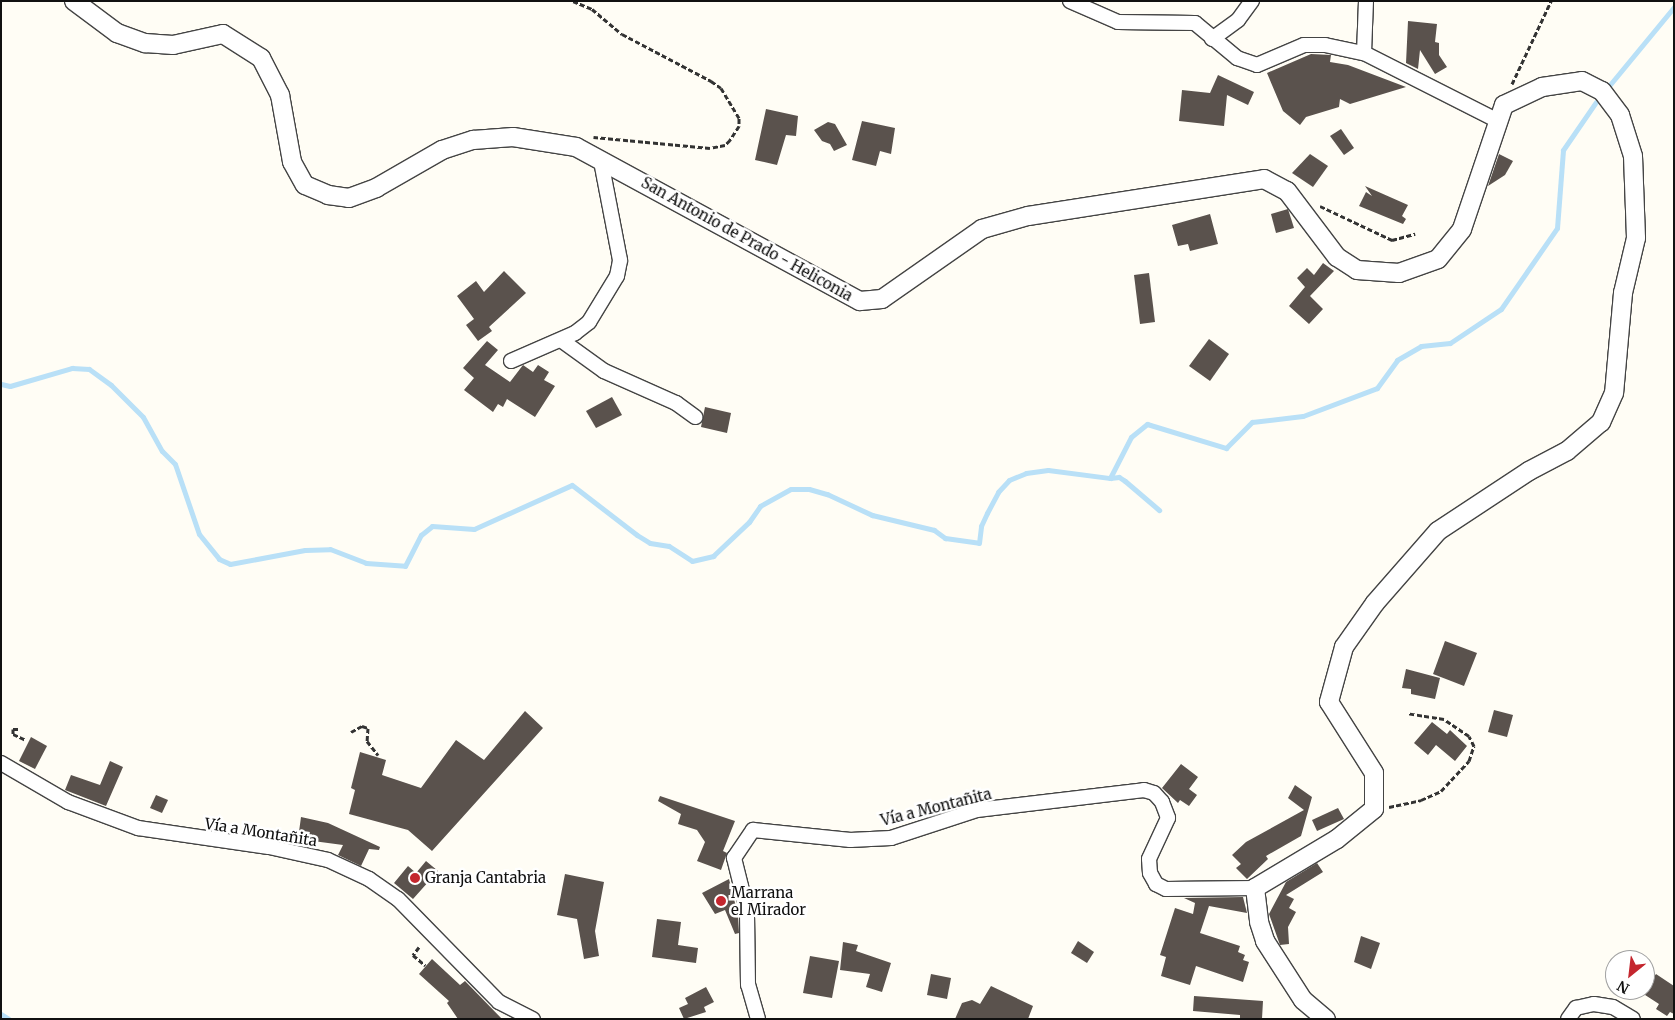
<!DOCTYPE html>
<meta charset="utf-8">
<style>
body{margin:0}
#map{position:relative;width:1675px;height:1020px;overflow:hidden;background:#fffdf5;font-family:Merriweather,serif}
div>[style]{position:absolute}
.stream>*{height:5px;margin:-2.5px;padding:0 2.5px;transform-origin:2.5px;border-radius:2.5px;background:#b9e0f7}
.building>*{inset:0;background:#5a524d}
.path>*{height:3px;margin-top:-1.5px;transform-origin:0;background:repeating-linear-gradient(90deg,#333 0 5px,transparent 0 7.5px)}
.roads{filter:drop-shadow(1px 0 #444) drop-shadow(-1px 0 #444) drop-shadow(0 1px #444) drop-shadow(0 -1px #444)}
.minor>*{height:14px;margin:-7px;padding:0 7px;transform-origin:7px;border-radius:7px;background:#fff}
.tertiary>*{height:18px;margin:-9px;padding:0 9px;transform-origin:9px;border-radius:9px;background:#fff}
.dots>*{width:14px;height:14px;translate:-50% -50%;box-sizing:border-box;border:2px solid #fff;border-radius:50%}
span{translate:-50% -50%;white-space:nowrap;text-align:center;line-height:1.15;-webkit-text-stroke:5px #fff;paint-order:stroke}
.street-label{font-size:15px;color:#111}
.poi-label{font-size:15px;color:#111}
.left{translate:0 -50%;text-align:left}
.frame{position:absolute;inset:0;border:2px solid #111;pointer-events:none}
.north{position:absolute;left:1605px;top:950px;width:50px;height:50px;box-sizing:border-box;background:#fff;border:1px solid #a0a0a0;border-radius:50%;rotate:209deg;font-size:14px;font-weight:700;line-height:20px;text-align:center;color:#111}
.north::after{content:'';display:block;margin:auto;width:18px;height:22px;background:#c4262e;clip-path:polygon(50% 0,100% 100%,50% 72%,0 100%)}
</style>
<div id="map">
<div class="stream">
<div style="left:1608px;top:87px;width:104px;rotate:-50.5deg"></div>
<div style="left:1px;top:384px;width:9px;rotate:13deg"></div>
<div style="left:10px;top:386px;width:65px;rotate:-16.2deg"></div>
<div style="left:72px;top:368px;width:17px;rotate:3deg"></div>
<div style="left:89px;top:369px;width:27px;rotate:36deg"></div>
<div style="left:111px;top:385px;width:45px;rotate:45deg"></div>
<div style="left:143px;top:417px;width:39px;rotate:61deg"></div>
<div style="left:162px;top:451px;width:18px;rotate:45deg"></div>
<div style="left:175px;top:464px;width:74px;rotate:71.1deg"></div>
<div style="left:199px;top:534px;width:32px;rotate:51deg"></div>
<div style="left:219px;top:559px;width:12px;rotate:24deg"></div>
<div style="left:230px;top:564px;width:76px;rotate:-10.6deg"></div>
<div style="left:305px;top:550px;width:25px;rotate:-2deg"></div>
<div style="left:330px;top:549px;width:39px;rotate:21deg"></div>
<div style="left:366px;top:563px;width:39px;rotate:4deg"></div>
<div style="left:405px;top:566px;width:35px;rotate:-63deg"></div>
<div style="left:421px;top:535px;width:14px;rotate:-39deg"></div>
<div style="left:432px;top:526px;width:42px;rotate:4.1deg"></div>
<div style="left:474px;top:529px;width:107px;rotate:-24.2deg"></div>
<div style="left:572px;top:485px;width:82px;rotate:37.6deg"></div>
<div style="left:637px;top:535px;width:15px;rotate:32deg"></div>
<div style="left:650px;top:543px;width:19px;rotate:9deg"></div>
<div style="left:669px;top:546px;width:27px;rotate:33deg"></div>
<div style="left:692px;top:561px;width:22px;rotate:-13deg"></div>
<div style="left:713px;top:556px;width:50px;rotate:-43.4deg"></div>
<div style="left:749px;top:522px;width:19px;rotate:-55deg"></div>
<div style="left:760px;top:506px;width:35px;rotate:-29deg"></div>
<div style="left:791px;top:489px;width:18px"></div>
<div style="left:809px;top:489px;width:19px;rotate:16deg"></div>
<div style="left:827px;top:494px;width:50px;rotate:25deg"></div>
<div style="left:872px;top:515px;width:64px;rotate:13.6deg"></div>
<div style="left:934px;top:530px;width:14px;rotate:36deg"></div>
<div style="left:945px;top:538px;width:34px;rotate:8deg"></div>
<div style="left:979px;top:543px;width:17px;rotate:-83deg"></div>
<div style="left:981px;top:526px;width:14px;rotate:-65deg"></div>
<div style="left:987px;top:513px;width:24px;rotate:-62deg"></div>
<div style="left:998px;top:492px;width:16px;rotate:-47deg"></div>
<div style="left:1009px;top:480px;width:18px;rotate:-22deg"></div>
<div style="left:1026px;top:473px;width:22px;rotate:-8deg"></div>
<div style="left:1048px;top:470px;width:63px;rotate:7.4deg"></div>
<div style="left:1110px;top:478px;width:46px;rotate:-62.9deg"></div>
<div style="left:1131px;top:437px;width:21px;rotate:-39deg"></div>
<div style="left:1147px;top:424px;width:83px;rotate:16.9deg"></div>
<div style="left:1226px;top:448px;width:37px;rotate:-45deg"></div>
<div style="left:1252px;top:422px;width:51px;rotate:-6.7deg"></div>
<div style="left:1303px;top:416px;width:79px;rotate:-20.7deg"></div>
<div style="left:1377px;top:388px;width:34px;rotate:-54deg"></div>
<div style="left:1397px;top:360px;width:28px;rotate:-30deg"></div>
<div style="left:1421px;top:346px;width:29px;rotate:-6deg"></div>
<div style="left:1450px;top:343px;width:61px;rotate:-33.7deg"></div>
<div style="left:1501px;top:309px;width:98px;rotate:-55.3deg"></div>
<div style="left:1557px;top:228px;width:78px;rotate:-85.6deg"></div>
<div style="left:1563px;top:150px;width:58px;rotate:-55.5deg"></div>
<div style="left:1110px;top:478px;width:9px;rotate:-6deg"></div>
<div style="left:1119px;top:477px;width:7px;rotate:34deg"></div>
<div style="left:1125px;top:481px;width:45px;rotate:40.5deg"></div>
<div style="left:1px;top:1014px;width:9px;rotate:32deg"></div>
</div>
<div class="building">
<div style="clip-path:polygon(1408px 21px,1437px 24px,1435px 42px,1439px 43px,1439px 55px,1447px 67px,1435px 74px,1420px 50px,1418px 69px,1406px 63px)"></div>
<div style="clip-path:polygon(1311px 54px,1331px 55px,1330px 62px,1348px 65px,1406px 87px,1350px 104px,1340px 99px,1339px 107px,1306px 117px,1300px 125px,1283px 111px,1267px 73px)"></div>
<div style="clip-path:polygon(1218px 75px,1254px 92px,1248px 105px,1227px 95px,1224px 126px,1179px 121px,1182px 90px,1210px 93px)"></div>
<div style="clip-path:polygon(766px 109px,798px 116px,796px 136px,786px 135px,777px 165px,755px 160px)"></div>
<div style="clip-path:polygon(862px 121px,895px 128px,891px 154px,880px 151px,876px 166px,852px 160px)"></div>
<div style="clip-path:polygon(828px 122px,835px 124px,847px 145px,834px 151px,830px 144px,822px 141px,814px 130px)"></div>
<div style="clip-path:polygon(1341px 129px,1354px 148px,1344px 155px,1330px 136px)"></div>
<div style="clip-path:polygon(1310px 154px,1328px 166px,1313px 187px,1292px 173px)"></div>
<div style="clip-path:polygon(1499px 154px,1513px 161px,1505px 175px,1488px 186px)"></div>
<div style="clip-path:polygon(1365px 186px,1408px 205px,1402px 216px,1406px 219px,1403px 224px,1359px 206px,1366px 192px,1372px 196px)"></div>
<div style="clip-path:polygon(1288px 209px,1294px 228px,1276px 233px,1271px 214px)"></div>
<div style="clip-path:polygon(1210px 214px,1218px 244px,1190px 251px,1188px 244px,1178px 246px,1172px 225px)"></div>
<div style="clip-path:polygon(1323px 263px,1334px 271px,1310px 296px,1323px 309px,1309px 324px,1289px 306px,1305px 287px,1297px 278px,1307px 268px,1314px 275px)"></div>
<div style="clip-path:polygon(504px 271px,526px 293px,489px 327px,492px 331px,478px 341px,466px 325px,474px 319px,457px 296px,476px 281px,484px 292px)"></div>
<div style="clip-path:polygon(1149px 273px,1155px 322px,1140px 324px,1134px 275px)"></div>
<div style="clip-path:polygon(1209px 339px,1229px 354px,1210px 381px,1189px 366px)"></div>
<div style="clip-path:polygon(487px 341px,498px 350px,485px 365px,510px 382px,523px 365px,533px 372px,538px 365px,549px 372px,544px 380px,555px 386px,535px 417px,507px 399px,503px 407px,498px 404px,493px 412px,464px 390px,474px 378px,463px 368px)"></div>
<div style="clip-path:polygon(612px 397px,622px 415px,596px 428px,586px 411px)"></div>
<div style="clip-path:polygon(705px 407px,731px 413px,727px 433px,701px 427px)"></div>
<div style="clip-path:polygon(1445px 641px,1477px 653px,1464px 686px,1433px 674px)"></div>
<div style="clip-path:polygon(1406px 669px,1440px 678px,1435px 699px,1411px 694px,1411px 689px,1402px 688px)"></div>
<div style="clip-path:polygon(1494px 710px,1513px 715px,1507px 737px,1488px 732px)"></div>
<div style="clip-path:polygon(525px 711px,543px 728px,432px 851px,408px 830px,349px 814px,355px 790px,351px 788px,360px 752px,386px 760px,382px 775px,421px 788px,456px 740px,484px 760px)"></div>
<div style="clip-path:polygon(1432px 722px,1447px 734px,1450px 730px,1467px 746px,1455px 761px,1436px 745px,1428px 755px,1414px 743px)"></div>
<div style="clip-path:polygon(31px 737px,47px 746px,35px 769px,19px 761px)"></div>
<div style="clip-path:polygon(110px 761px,123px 767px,106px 806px,65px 790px,71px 775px,100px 785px)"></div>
<div style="clip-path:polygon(1181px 764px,1198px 777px,1189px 789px,1197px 795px,1189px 806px,1180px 800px,1178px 803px,1162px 788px)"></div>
<div style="clip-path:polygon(1295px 785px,1312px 797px,1301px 836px,1266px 856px,1268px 859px,1247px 879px,1236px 868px,1241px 864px,1232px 855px,1246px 842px,1304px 810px,1288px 798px)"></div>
<div style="clip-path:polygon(156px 795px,168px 800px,162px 813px,150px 808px)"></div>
<div style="clip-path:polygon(660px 796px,735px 821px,723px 851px,727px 853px,721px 870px,697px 861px,705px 842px,697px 830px,678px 824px,681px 814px,658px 801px)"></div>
<div style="clip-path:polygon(1338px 808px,1344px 819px,1317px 831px,1312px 820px)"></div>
<div style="clip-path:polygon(301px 817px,328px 823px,380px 847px,379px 850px,369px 849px,361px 866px,338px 855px,343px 845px,298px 839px)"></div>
<div style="clip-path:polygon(426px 861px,438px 871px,413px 899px,394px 883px,408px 866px,416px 873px)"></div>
<div style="clip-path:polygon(1317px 863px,1323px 872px,1286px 895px,1294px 899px,1289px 908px,1296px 912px,1288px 927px,1289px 944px,1280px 945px,1269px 914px,1286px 882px)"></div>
<div style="clip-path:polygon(565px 874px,604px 882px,595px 931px,599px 956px,584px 959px,577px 919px,557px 915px)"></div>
<div style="clip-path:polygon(729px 879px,738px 915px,739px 933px,735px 934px,725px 910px,715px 914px,702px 893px)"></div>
<div style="clip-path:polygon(1243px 897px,1247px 913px,1209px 906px,1200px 933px,1240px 946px,1238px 952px,1245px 955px,1243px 960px,1249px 962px,1243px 982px,1196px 966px,1190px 985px,1161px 976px,1166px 957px,1160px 955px,1175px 908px,1193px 914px,1195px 903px,1184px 898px)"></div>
<div style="clip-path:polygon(657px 919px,681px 922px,678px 945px,698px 948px,696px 963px,652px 957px)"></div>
<div style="clip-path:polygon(1361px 936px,1380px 943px,1371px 969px,1354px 962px)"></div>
<div style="clip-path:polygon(1078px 941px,1094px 952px,1087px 963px,1071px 953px)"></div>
<div style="clip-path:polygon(843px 942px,858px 945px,856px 951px,891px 963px,882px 992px,866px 987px,870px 974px,840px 970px)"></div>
<div style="clip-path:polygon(810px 956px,839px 961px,832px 998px,803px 993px)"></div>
<div style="clip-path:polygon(432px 959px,460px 985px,465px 981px,502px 1019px,458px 1019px,447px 1003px,449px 1001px,419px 974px)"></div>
<div style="clip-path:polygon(931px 974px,951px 978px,947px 999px,927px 995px)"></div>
<div style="clip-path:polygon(1656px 974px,1674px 986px,1674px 1014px,1670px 1012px,1667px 1016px,1656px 1009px,1659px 1004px,1642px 993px)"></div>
<div style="clip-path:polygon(991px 986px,1033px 1006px,1028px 1019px,955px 1019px,962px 1003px,972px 1000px,980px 1004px)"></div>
<div style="clip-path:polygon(706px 987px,714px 1002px,704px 1007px,706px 1012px,684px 1019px,679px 1008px,688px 1004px,685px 998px)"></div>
<div style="clip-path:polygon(1194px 996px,1263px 1001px,1262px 1019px,1240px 1019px,1240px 1015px,1193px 1011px)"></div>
</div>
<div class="path">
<div style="left:573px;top:1px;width:21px;rotate:23deg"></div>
<div style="left:592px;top:9px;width:39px;rotate:40deg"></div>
<div style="left:622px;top:34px;width:101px;rotate:27.8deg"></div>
<div style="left:711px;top:81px;width:12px;rotate:35deg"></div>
<div style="left:721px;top:88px;width:35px;rotate:59deg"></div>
<div style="left:739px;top:118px;width:8px;rotate:90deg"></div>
<div style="left:739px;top:126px;width:17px;rotate:123deg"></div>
<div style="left:730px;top:140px;width:7px;rotate:135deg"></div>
<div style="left:725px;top:145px;width:15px;rotate:169deg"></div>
<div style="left:710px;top:148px;width:117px;rotate:-174.6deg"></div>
<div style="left:1512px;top:84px;width:92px;rotate:-64.8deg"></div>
<div style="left:1320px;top:206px;width:80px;rotate:25.3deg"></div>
<div style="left:1392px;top:240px;width:24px;rotate:-15deg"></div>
<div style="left:18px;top:729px;width:5px;rotate:180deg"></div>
<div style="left:13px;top:729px;width:5px;rotate:90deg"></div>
<div style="left:13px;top:734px;width:14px;rotate:25deg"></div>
<div style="left:351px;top:732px;width:13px;rotate:-29deg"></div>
<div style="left:362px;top:726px;width:6px;rotate:18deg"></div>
<div style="left:368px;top:728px;width:13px;rotate:94deg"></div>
<div style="left:367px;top:741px;width:18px;rotate:52deg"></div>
<div style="left:1389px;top:807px;width:33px;rotate:-12deg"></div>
<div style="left:1421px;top:800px;width:22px;rotate:-24deg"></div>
<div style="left:1441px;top:791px;width:41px;rotate:-47deg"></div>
<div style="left:1469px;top:761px;width:16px;rotate:-72deg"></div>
<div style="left:1474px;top:746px;width:11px;rotate:-117deg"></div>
<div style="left:1469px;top:736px;width:30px;rotate:-146deg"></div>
<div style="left:1444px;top:719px;width:36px;rotate:-171deg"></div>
<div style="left:419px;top:947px;width:10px;rotate:127deg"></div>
<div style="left:413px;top:955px;width:16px;rotate:40deg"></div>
</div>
<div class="roads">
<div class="minor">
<div style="left:1070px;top:1px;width:52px;rotate:23.6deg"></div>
<div style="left:1118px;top:22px;width:77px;rotate:0.7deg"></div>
<div style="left:1195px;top:23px;width:55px;rotate:39.8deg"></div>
<div style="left:1237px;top:58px;width:21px;rotate:19deg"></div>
<div style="left:1257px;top:65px;width:51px;rotate:-23.1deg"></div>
<div style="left:1304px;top:45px;width:21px"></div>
<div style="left:1325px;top:45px;width:40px;rotate:12deg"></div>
<div style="left:1364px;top:53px;width:150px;rotate:26.9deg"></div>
<div style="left:1212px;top:39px;width:32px;rotate:-36deg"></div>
<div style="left:1238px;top:20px;width:24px;rotate:-54deg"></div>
<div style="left:1364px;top:53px;width:52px;rotate:-87.8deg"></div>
<div style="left:561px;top:340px;width:53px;rotate:35.8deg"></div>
<div style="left:604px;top:371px;width:79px;rotate:24deg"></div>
<div style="left:676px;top:403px;width:24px;rotate:36deg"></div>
<div style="left:511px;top:361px;width:70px;rotate:-23.6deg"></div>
<div style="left:575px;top:333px;width:18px;rotate:-38deg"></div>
<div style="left:589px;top:322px;width:54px;rotate:-58.7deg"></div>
<div style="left:617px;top:276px;width:16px;rotate:-79deg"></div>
<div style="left:620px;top:260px;width:101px;rotate:-100.9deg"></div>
<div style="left:1px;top:763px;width:78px;rotate:30.2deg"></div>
<div style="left:68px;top:802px;width:75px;rotate:20.4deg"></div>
<div style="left:138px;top:828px;width:132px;rotate:8.3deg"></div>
<div style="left:269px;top:847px;width:60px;rotate:12.4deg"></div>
<div style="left:328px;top:860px;width:45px;rotate:24.9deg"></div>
<div style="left:369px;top:879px;width:35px;rotate:35deg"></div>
<div style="left:398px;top:899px;width:144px;rotate:45.6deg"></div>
<div style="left:499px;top:1002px;width:38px;rotate:27deg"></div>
<div style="left:758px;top:1019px;width:35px;rotate:-106deg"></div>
<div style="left:748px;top:985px;width:75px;rotate:-90.8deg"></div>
<div style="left:747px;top:910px;width:54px;rotate:-104deg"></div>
<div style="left:734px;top:858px;width:34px;rotate:-56deg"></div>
<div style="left:753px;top:830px;width:98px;rotate:5.9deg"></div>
<div style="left:850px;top:840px;width:41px;rotate:-2.8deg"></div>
<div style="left:891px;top:838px;width:90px;rotate:-18deg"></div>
<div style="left:977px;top:810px;width:168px;rotate:-6.8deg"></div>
<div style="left:1144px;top:790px;width:10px;rotate:17deg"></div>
<div style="left:1154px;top:793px;width:12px;rotate:48deg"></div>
<div style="left:1162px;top:802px;width:17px;rotate:69deg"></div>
<div style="left:1168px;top:818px;width:45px;rotate:114.9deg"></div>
<div style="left:1149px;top:859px;width:14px;rotate:86deg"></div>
<div style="left:1150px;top:873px;width:13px;rotate:61deg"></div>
<div style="left:1156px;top:884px;width:11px;rotate:27deg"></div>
<div style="left:1166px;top:889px;width:89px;rotate:-0.6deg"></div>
<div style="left:1568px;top:1019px;width:14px;rotate:-54deg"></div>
<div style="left:1576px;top:1008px;width:18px;rotate:-13deg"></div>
<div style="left:1594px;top:1004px;width:19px;rotate:9deg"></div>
<div style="left:1613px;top:1007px;width:23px;rotate:31deg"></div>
</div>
<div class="tertiary">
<div style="left:74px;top:1px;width:54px;rotate:36.7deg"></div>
<div style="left:117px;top:33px;width:30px;rotate:20deg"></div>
<div style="left:145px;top:43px;width:28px;rotate:4deg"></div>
<div style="left:173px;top:45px;width:51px;rotate:-12.4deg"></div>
<div style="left:223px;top:34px;width:45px;rotate:32.3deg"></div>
<div style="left:261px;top:58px;width:42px;rotate:62.8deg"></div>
<div style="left:280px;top:95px;width:68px;rotate:79.8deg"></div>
<div style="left:292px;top:162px;width:26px;rotate:61deg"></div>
<div style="left:305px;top:185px;width:25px;rotate:23deg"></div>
<div style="left:328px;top:195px;width:21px;rotate:8deg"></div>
<div style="left:349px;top:198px;width:29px;rotate:-20deg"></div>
<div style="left:376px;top:188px;width:76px;rotate:-29.9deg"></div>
<div style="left:442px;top:150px;width:33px;rotate:-18deg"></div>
<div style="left:473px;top:140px;width:40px;rotate:-4.3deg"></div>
<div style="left:513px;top:137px;width:64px;rotate:9deg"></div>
<div style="left:576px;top:147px;width:323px;rotate:28.5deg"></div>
<div style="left:860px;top:301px;width:22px;rotate:-5deg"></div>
<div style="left:882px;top:299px;width:122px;rotate:-35deg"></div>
<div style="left:982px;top:229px;width:48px;rotate:-15.8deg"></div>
<div style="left:1028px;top:216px;width:239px;rotate:-8.9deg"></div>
<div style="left:1264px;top:179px;width:26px;rotate:28deg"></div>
<div style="left:1287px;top:191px;width:83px;rotate:52.9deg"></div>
<div style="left:1337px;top:257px;width:24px;rotate:33deg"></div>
<div style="left:1357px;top:270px;width:42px;rotate:4.1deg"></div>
<div style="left:1399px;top:273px;width:41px;rotate:-19.7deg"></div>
<div style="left:1438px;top:259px;width:38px;rotate:-51deg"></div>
<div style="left:1462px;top:229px;width:131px;rotate:-71.3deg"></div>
<div style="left:1504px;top:105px;width:42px;rotate:-25.3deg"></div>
<div style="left:1542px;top:87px;width:40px;rotate:-8.5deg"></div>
<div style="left:1582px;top:81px;width:22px;rotate:27deg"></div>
<div style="left:1602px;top:91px;width:30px;rotate:53deg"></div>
<div style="left:1620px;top:115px;width:43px;rotate:72.4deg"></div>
<div style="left:1633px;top:156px;width:82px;rotate:87.9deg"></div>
<div style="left:1636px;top:238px;width:57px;rotate:103.3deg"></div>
<div style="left:1623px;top:293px;width:100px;rotate:95.1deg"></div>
<div style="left:1614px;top:393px;width:32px;rotate:114deg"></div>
<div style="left:1601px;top:422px;width:45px;rotate:139.5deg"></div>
<div style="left:1567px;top:451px;width:43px;rotate:152.2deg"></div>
<div style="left:1529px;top:471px;width:109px;rotate:146.6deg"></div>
<div style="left:1438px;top:531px;width:96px;rotate:131.2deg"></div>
<div style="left:1375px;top:603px;width:54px;rotate:125.2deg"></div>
<div style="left:1344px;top:647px;width:57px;rotate:105.3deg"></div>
<div style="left:1329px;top:702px;width:84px;rotate:57.6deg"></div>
<div style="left:1374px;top:773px;width:36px;rotate:90deg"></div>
<div style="left:1374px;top:809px;width:48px;rotate:141deg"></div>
<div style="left:1337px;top:839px;width:96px;rotate:149.1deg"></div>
<div style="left:1255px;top:888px;width:34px;rotate:83deg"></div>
<div style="left:1259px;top:922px;width:20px;rotate:72deg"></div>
<div style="left:1265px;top:941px;width:70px;rotate:57.2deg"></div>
<div style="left:1303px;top:1000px;width:30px;rotate:40deg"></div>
</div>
</div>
<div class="dots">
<div style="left:415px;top:878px;background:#c4262e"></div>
<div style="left:721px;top:901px;background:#c4262e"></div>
</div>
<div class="street-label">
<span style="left:747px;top:239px;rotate:29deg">San Antonio de Prado - Heliconia</span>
<span style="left:936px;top:807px;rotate:-14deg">Vía a Montañita</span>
<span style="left:261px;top:832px;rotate:9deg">Vía a Montañita</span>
</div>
<div class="poi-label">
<span class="left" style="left:425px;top:878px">Granja Cantabria</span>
<span class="left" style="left:731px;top:901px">Marrana<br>el Mirador</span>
</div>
<div class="frame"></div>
<div class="north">N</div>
</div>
